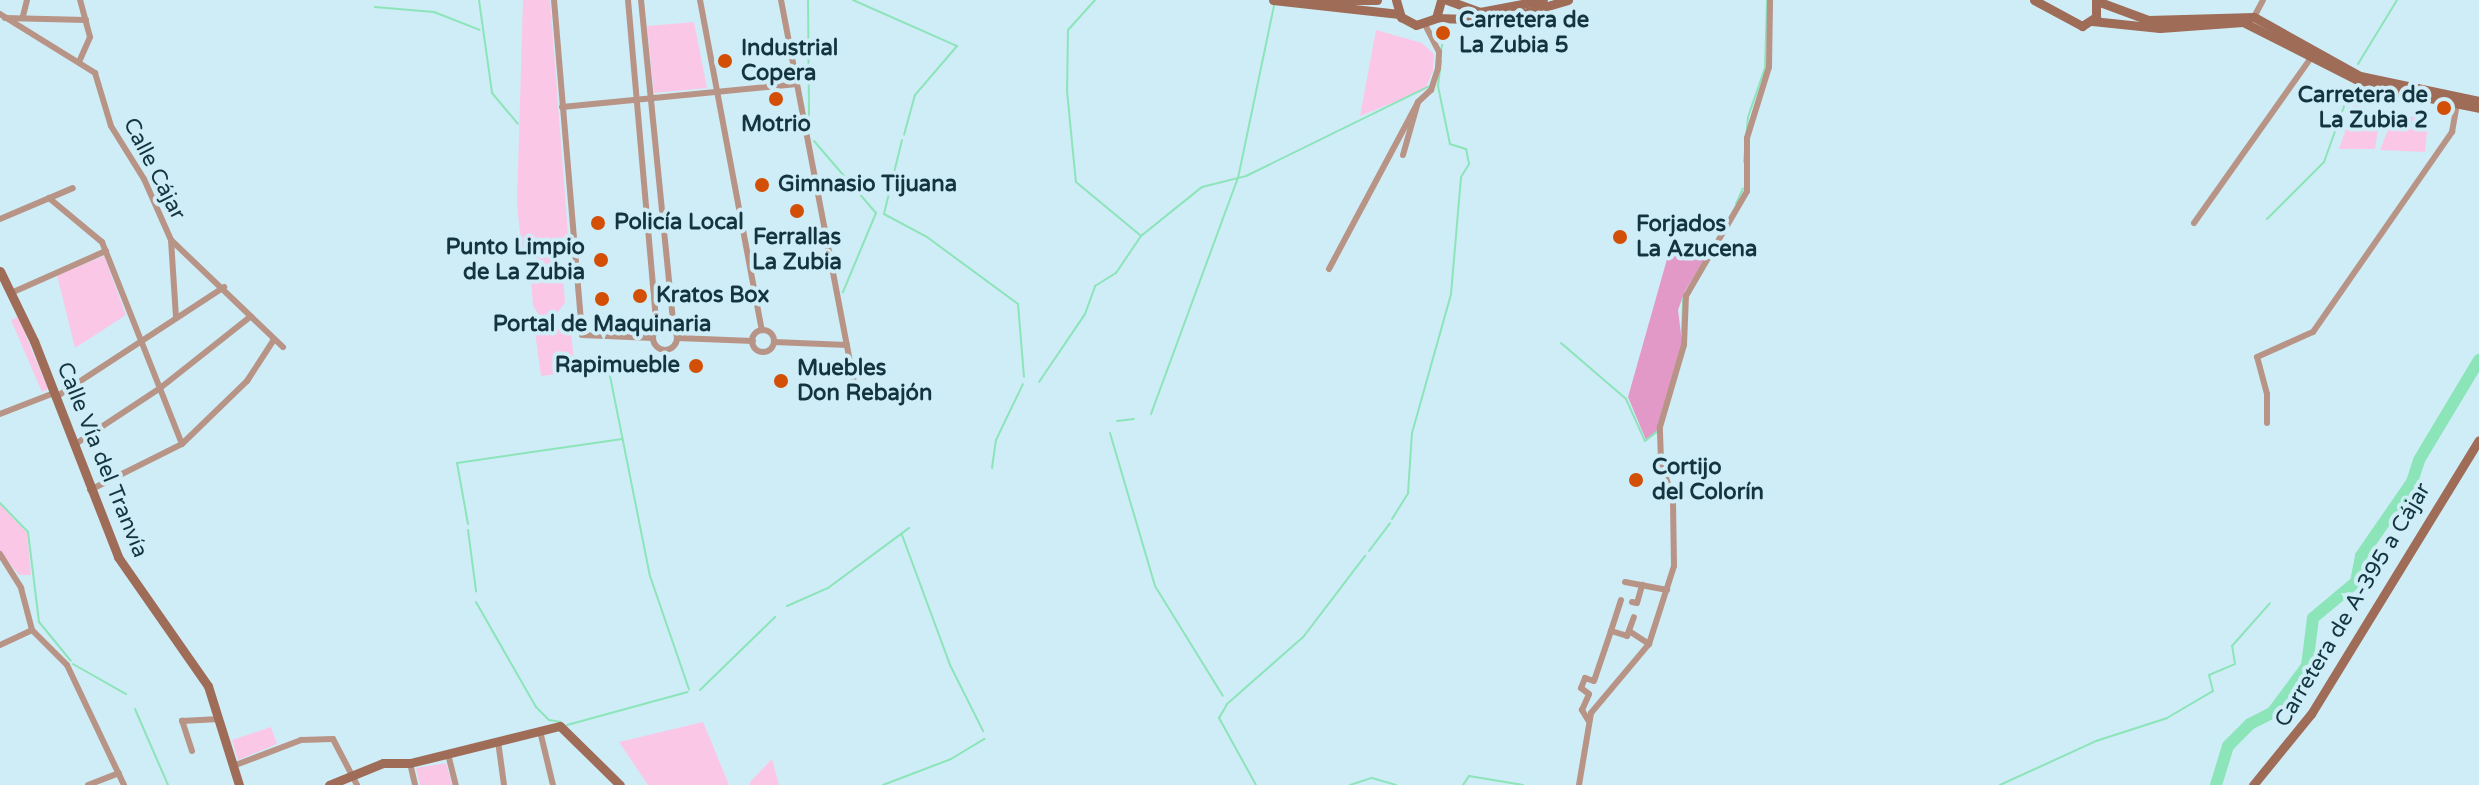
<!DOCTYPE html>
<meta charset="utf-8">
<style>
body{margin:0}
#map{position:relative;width:2479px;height:785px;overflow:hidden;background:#cfedf7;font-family:"Varela Round",sans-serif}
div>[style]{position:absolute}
.green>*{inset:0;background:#fbc7e7}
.forest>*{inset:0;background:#e399c7}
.stream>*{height:2px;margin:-1px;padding:0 1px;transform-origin:1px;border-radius:1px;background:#8ce4b9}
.river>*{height:12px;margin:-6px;padding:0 6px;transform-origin:6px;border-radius:6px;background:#8ce4b9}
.street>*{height:6px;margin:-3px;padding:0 3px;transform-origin:3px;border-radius:3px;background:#b89487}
.street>.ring{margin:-3px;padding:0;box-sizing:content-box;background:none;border:6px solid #b89487;border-radius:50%}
.secondary>*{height:9px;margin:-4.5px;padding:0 4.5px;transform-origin:4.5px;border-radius:4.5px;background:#9f6c58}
.dots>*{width:22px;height:22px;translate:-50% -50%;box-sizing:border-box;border:4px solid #cfedf7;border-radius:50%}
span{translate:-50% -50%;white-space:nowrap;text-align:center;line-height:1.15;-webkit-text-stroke:8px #cfedf7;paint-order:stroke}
.poi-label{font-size:22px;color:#143540;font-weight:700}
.left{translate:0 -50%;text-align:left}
.right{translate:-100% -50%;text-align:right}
.street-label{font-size:22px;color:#143540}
</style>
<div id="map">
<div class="green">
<div style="clip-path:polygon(523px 0,550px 0,569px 248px,549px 251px,562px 264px,565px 303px,552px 319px,539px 315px,533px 306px,530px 267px,540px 252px,522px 253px,517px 204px)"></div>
<div style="clip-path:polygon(694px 22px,707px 88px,654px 93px,647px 26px)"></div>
<div style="clip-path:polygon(1376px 30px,1422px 43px,1434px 54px,1433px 70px,1425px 90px,1360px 116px)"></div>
<div style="clip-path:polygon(2359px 93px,2365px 95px,2360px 117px,2379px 122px,2375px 149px,2339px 149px)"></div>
<div style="clip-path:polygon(2395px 112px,2428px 121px,2425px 152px,2380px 150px)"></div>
<div style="clip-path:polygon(104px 256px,126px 315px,75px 348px,57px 275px)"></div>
<div style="clip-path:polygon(18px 317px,48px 389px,42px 392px,11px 320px)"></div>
<div style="clip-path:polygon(570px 321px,575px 372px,541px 376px,534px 325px)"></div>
<div style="clip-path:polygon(0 504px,27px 533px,31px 575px,19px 575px,0 551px)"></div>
<div style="clip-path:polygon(703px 722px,729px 785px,648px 785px,619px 742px)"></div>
<div style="clip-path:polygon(271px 727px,277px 744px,238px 760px,232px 740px)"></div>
<div style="clip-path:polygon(772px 759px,779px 785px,750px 785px,750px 782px)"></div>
<div style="clip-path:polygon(446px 763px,452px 785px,420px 785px,416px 768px)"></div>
</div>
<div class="forest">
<div style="clip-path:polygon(1671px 245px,1706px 257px,1685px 291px,1678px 310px,1682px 342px,1658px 432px,1646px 440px,1628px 397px)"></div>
</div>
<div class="stream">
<div style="left:479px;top:0;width:94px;rotate:82deg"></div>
<div style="left:492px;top:93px;width:40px;rotate:50deg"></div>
<div style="left:808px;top:0;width:123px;rotate:89.5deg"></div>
<div style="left:853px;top:0;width:114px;rotate:23.9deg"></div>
<div style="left:957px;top:46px;width:65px;rotate:130.6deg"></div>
<div style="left:915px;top:95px;width:41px;rotate:105.4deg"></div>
<div style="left:1095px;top:0;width:40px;rotate:132deg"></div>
<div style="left:1068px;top:30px;width:61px;rotate:90.9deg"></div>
<div style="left:1067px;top:91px;width:91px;rotate:84.4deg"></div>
<div style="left:1076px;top:182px;width:83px;rotate:39.6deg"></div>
<div style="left:375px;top:7px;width:59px;rotate:4.8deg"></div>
<div style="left:434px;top:12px;width:49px;rotate:21.4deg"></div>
<div style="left:1441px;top:50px;width:19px;rotate:-78deg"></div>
<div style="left:2358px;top:64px;width:75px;rotate:-58.6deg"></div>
<div style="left:902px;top:140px;width:76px;rotate:103.7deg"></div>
<div style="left:884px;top:214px;width:49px;rotate:28.1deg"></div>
<div style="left:927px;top:237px;width:113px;rotate:36.4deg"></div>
<div style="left:1018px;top:304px;width:73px;rotate:85.3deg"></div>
<div style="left:814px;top:141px;width:95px;rotate:49.3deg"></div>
<div style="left:876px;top:213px;width:86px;rotate:112.7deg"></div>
<div style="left:1744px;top:162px;width:45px;rotate:-84.9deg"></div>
<div style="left:1748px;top:117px;width:52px;rotate:-70.9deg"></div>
<div style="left:1765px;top:68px;width:67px;rotate:-88.3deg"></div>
<div style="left:1736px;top:204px;width:17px;rotate:-66deg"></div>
<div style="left:2267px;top:219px;width:81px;rotate:-45deg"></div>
<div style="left:2324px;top:162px;width:80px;rotate:-70.2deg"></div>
<div style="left:1682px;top:332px;width:33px;rotate:-88deg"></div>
<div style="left:1561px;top:343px;width:86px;rotate:40.7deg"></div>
<div style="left:1626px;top:399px;width:46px;rotate:65.7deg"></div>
<div style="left:1645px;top:441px;width:16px;rotate:-38deg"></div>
<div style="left:659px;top:373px;width:50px;rotate:-177.7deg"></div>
<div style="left:609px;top:371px;width:209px;rotate:78.7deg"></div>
<div style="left:650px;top:576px;width:120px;rotate:71deg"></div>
<div style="left:1039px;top:382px;width:82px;rotate:-55.9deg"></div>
<div style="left:1085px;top:314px;width:30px;rotate:-70deg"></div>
<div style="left:1095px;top:286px;width:25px;rotate:-32deg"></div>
<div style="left:1116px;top:273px;width:45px;rotate:-56deg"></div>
<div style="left:1141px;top:236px;width:78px;rotate:-38.8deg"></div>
<div style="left:1202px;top:187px;width:45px;rotate:-14deg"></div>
<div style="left:1246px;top:176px;width:203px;rotate:-26.1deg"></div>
<div style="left:1151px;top:414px;width:252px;rotate:-69.8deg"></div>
<div style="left:1238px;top:178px;width:176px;rotate:-78.2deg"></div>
<div style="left:1117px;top:421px;width:17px;rotate:-7deg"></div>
<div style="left:1110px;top:433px;width:159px;rotate:73.6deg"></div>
<div style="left:1155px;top:586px;width:129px;rotate:58.3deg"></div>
<div style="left:992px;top:468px;width:28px;rotate:-82deg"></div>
<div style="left:996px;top:440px;width:62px;rotate:-64.3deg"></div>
<div style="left:0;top:503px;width:40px;rotate:46deg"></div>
<div style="left:28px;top:532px;width:91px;rotate:83deg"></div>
<div style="left:39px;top:622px;width:50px;rotate:50.6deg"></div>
<div style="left:1392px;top:519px;width:31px;rotate:-58deg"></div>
<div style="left:1408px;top:493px;width:60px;rotate:-86.2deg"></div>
<div style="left:1412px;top:433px;width:144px;rotate:-74.3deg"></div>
<div style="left:1451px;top:294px;width:117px;rotate:-85.1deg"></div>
<div style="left:1461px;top:177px;width:15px;rotate:-58deg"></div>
<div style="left:1469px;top:164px;width:15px;rotate:-101deg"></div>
<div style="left:1466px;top:149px;width:17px;rotate:-163deg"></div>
<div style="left:1450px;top:144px;width:59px;rotate:-101.7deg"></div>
<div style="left:1438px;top:86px;width:26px;rotate:-83deg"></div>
<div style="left:468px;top:524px;width:62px;rotate:-100.2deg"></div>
<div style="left:457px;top:463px;width:167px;rotate:-8.3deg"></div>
<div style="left:468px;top:530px;width:62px;rotate:82.5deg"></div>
<div style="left:902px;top:535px;width:139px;rotate:69.7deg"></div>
<div style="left:950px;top:665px;width:74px;rotate:63.4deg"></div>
<div style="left:1369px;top:551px;width:35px;rotate:-53deg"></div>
<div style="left:476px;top:602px;width:121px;rotate:60.3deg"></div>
<div style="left:536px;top:707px;width:18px;rotate:45deg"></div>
<div style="left:549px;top:720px;width:12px;rotate:9deg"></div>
<div style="left:787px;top:606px;width:45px;rotate:-23.7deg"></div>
<div style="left:828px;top:588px;width:101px;rotate:-36.5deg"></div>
<div style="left:73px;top:664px;width:61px;rotate:29.5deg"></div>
<div style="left:700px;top:690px;width:105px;rotate:-44.2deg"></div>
<div style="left:135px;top:709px;width:83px;rotate:66.5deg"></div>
<div style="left:567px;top:725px;width:125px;rotate:-15.3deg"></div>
<div style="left:883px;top:785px;width:73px;rotate:-20.9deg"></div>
<div style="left:951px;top:759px;width:39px;rotate:-31deg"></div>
<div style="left:1256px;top:785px;width:77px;rotate:-118.9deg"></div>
<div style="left:1219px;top:718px;width:16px;rotate:-60deg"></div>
<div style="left:1227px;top:704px;width:103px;rotate:-41.4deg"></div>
<div style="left:1304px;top:636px;width:101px;rotate:-52.7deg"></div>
<div style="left:1350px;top:785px;width:23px;rotate:-18deg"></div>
<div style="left:1372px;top:778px;width:25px;rotate:16deg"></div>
<div style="left:1463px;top:785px;width:11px;rotate:-56deg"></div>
<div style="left:1469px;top:776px;width:55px;rotate:9.5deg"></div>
<div style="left:2000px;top:785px;width:106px;rotate:-24.6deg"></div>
<div style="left:2096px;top:741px;width:75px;rotate:-17.9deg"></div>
<div style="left:2167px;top:718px;width:53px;rotate:-30.4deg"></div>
<div style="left:2213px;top:691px;width:16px;rotate:-104deg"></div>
<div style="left:2209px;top:675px;width:28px;rotate:-23deg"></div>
<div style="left:2235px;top:664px;width:18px;rotate:-99deg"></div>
<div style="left:2232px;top:646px;width:57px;rotate:-48.5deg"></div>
</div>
<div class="river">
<div style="left:2216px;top:785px;width:41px;rotate:-72.9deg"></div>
<div style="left:2228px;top:746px;width:31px;rotate:-45deg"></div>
<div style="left:2250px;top:724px;width:25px;rotate:-27deg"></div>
<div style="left:2272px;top:713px;width:59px;rotate:-53.3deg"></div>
<div style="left:2307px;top:666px;width:48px;rotate:-82.9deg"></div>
<div style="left:2313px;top:618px;width:56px;rotate:-39.9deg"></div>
<div style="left:2356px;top:582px;width:26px;rotate:-79deg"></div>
<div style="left:2361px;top:556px;width:90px;rotate:-55.4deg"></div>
<div style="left:2412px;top:482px;width:23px;rotate:-72deg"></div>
<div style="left:2419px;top:460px;width:117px;rotate:-59deg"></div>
</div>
<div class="street">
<div style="left:554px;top:0;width:336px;rotate:85.2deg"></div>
<div style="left:582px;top:335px;width:71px;rotate:2.4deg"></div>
<div style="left:628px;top:0;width:330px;rotate:85deg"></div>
<div style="left:641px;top:0;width:333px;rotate:84.3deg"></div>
<div style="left:700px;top:0;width:336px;rotate:79.4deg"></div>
<div style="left:781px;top:0;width:399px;rotate:79.2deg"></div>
<div style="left:0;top:14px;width:112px;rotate:31.8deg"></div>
<div style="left:95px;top:73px;width:55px;rotate:73.2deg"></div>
<div style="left:111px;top:126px;width:62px;rotate:58.1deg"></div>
<div style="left:144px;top:179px;width:67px;rotate:66.1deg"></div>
<div style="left:171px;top:240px;width:155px;rotate:43.7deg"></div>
<div style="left:23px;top:16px;width:16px;rotate:-76deg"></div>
<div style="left:2254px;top:17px;width:19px;rotate:-62deg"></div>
<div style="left:5px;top:18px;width:81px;rotate:1.4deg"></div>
<div style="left:79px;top:62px;width:27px;rotate:-66deg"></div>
<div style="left:90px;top:37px;width:38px;rotate:-105deg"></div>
<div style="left:562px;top:107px;width:236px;rotate:-5.6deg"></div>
<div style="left:1403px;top:155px;width:55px;rotate:-74.2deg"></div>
<div style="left:1418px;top:102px;width:18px;rotate:-43deg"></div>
<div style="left:1431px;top:90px;width:23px;rotate:-72deg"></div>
<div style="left:1438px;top:68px;width:16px;rotate:-86deg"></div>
<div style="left:1439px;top:52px;width:31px;rotate:-117deg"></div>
<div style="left:49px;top:198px;width:69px;rotate:39.7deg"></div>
<div style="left:102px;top:242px;width:217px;rotate:68.4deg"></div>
<div style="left:0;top:219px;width:79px;rotate:-23deg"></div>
<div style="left:2194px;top:223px;width:202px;rotate:-54.7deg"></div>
<div style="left:171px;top:240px;width:78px;rotate:86.3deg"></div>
<div style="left:1329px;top:269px;width:189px;rotate:-61.9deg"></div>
<div style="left:11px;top:293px;width:104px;rotate:-23.9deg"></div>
<div class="ring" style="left:653px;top:326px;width:18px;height:18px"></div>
<div class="ring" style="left:752px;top:330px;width:16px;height:16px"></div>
<div style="left:677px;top:338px;width:76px;rotate:2.3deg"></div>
<div style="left:774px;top:342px;width:73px;rotate:2.4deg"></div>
<div style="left:56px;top:397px;width:201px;rotate:-33.2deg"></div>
<div style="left:0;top:414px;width:58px;rotate:-21.3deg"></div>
<div style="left:2267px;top:423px;width:29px;rotate:-90deg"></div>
<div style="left:2267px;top:394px;width:38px;rotate:-105deg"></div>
<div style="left:2257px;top:357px;width:61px;rotate:-24.1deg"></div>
<div style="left:2313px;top:332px;width:244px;rotate:-55.2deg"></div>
<div style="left:2452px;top:132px;width:28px;rotate:-80deg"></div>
<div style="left:74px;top:445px;width:102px;rotate:-33.4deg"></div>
<div style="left:159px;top:389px;width:117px;rotate:-38.4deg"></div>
<div style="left:90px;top:490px;width:103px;rotate:-26.6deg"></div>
<div style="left:182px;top:444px;width:91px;rotate:-44.1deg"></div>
<div style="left:247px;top:381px;width:48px;rotate:-57deg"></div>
<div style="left:0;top:554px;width:40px;rotate:58deg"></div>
<div style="left:21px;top:588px;width:43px;rotate:75.3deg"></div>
<div style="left:32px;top:630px;width:49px;rotate:45deg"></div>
<div style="left:67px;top:665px;width:133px;rotate:64.6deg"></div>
<div style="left:1625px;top:582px;width:43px;rotate:10.8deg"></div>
<div style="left:1621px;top:600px;width:33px;rotate:108deg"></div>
<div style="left:1611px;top:631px;width:17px;rotate:17deg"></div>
<div style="left:1627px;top:636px;width:20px;rotate:-70deg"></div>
<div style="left:1632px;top:602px;width:5px;rotate:11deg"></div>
<div style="left:1637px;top:603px;width:19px;rotate:-74deg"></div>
<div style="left:1629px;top:631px;width:24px;rotate:33deg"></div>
<div style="left:0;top:645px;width:35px;rotate:-25deg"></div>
<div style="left:1588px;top:720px;width:12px;rotate:-121deg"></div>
<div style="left:1582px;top:710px;width:17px;rotate:-66deg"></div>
<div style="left:1589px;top:694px;width:10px;rotate:-143deg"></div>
<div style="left:1581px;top:688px;width:11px;rotate:-68deg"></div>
<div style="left:1585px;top:678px;width:9px;rotate:18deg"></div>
<div style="left:1594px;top:681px;width:53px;rotate:-71.2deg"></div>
<div style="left:540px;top:731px;width:56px;rotate:76.5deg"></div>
<div style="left:498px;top:741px;width:44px;rotate:82.2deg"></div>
<div style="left:192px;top:751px;width:32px;rotate:-108deg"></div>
<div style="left:182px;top:721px;width:37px;rotate:-3deg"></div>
<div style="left:448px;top:754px;width:32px;rotate:76deg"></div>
<div style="left:410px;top:763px;width:23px;rotate:77deg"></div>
<div style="left:233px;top:766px;width:73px;rotate:-20.9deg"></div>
<div style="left:301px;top:740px;width:32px;rotate:-2deg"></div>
<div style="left:333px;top:739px;width:52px;rotate:62.4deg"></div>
<div style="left:88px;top:785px;width:33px;rotate:-21deg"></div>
<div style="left:1579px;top:785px;width:73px;rotate:-80.5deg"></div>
<div style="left:1591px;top:713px;width:90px;rotate:-50deg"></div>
<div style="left:1649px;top:644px;width:82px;rotate:-72.2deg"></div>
<div style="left:1674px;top:566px;width:66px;rotate:-90.9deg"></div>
<div style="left:1673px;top:500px;width:41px;rotate:-107.1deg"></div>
<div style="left:1661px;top:461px;width:34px;rotate:-92deg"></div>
<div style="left:1660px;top:427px;width:85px;rotate:-73.7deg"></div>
<div style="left:1684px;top:345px;width:49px;rotate:-87.7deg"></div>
<div style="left:1686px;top:296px;width:121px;rotate:-59.8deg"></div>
<div style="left:1747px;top:191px;width:53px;rotate:-90deg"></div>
<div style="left:1747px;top:138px;width:74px;rotate:-72.8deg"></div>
<div style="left:1769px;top:67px;width:67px;rotate:-89.1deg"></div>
</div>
<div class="secondary">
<div style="left:1273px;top:0;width:127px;rotate:6.3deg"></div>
<div style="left:1313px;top:0;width:64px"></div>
<div style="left:1396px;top:0;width:18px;rotate:74deg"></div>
<div style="left:1401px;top:17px;width:17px;rotate:28deg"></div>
<div style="left:1416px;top:25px;width:21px;rotate:-19deg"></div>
<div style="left:1436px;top:18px;width:19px;rotate:-74deg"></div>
<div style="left:1447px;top:0;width:35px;rotate:20deg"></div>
<div style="left:1480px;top:12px;width:64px;rotate:-10.8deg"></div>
<div style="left:2034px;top:0;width:55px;rotate:28.4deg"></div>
<div style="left:2082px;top:26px;width:17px;rotate:-33deg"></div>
<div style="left:2096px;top:17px;width:17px;rotate:-90deg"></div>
<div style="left:2097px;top:1px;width:54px;rotate:20.4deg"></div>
<div style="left:2148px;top:20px;width:106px;rotate:-1.6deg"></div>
<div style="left:2254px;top:17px;width:121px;rotate:29.1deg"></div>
<div style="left:2360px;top:76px;width:122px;rotate:11.9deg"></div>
<div style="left:1436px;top:18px;width:64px;rotate:1.8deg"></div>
<div style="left:1500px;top:20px;width:71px;rotate:-16.4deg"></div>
<div style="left:2092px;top:21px;width:68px;rotate:5.9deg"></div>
<div style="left:2160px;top:28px;width:83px;rotate:-4.1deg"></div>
<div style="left:2243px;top:22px;width:141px;rotate:26.9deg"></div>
<div style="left:2369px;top:86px;width:112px;rotate:11.3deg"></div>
<div style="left:0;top:271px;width:78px;rotate:64.1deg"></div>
<div style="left:34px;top:341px;width:232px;rotate:68.7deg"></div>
<div style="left:118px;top:557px;width:157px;rotate:55.1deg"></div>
<div style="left:208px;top:686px;width:104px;rotate:72.6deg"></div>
<div style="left:329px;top:785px;width:58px;rotate:-22.2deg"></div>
<div style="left:383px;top:763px;width:27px"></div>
<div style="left:410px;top:763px;width:154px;rotate:-13.9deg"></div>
<div style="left:560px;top:726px;width:84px;rotate:44.5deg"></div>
<div style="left:2253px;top:785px;width:92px;rotate:-50.8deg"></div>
<div style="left:2311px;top:714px;width:321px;rotate:-58.5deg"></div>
</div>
<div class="dots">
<div style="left:1443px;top:33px;background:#d34f05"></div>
<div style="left:725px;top:61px;background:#d34f05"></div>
<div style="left:776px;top:99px;background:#d34f05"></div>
<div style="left:2444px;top:108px;background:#d34f05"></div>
<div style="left:762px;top:185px;background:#d34f05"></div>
<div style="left:797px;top:211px;background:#d34f05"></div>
<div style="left:598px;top:223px;background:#d34f05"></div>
<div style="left:1620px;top:237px;background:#d34f05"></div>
<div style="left:601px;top:260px;background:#d34f05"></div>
<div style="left:640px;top:296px;background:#d34f05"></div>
<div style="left:602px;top:299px;background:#d34f05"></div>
<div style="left:696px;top:366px;background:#d34f05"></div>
<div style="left:781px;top:381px;background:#d34f05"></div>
<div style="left:1636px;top:480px;background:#d34f05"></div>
</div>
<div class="poi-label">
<span class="left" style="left:1459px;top:33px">Carretera de<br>La Zubia 5</span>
<span class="left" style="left:741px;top:61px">Industrial<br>Copera</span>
<span class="right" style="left:2428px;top:108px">Carretera de<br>La Zubia 2</span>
<span style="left:776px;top:125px">Motrio</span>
<span class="left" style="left:778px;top:185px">Gimnasio Tijuana</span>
<span class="left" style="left:614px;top:223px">Policía Local</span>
<span class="left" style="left:1636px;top:237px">Forjados<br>La Azucena</span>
<span style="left:797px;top:250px">Ferrallas<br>La Zubia</span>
<span class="right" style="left:585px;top:260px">Punto Limpio<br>de La Zubia</span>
<span class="left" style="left:656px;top:296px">Kratos Box</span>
<span style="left:602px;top:325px">Portal de Maquinaria</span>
<span class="right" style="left:680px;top:366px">Rapimueble</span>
<span class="left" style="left:797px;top:381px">Muebles<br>Don Rebajón</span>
<span class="left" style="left:1652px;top:480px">Cortijo<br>del Colorín</span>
</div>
<div class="street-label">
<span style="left:154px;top:169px;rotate:63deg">Calle Cájar</span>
<span style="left:102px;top:460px;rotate:68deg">Calle Vía del Tranvía</span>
<span style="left:2353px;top:605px;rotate:-59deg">Carretera de A-395 a Cájar</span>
</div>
</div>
